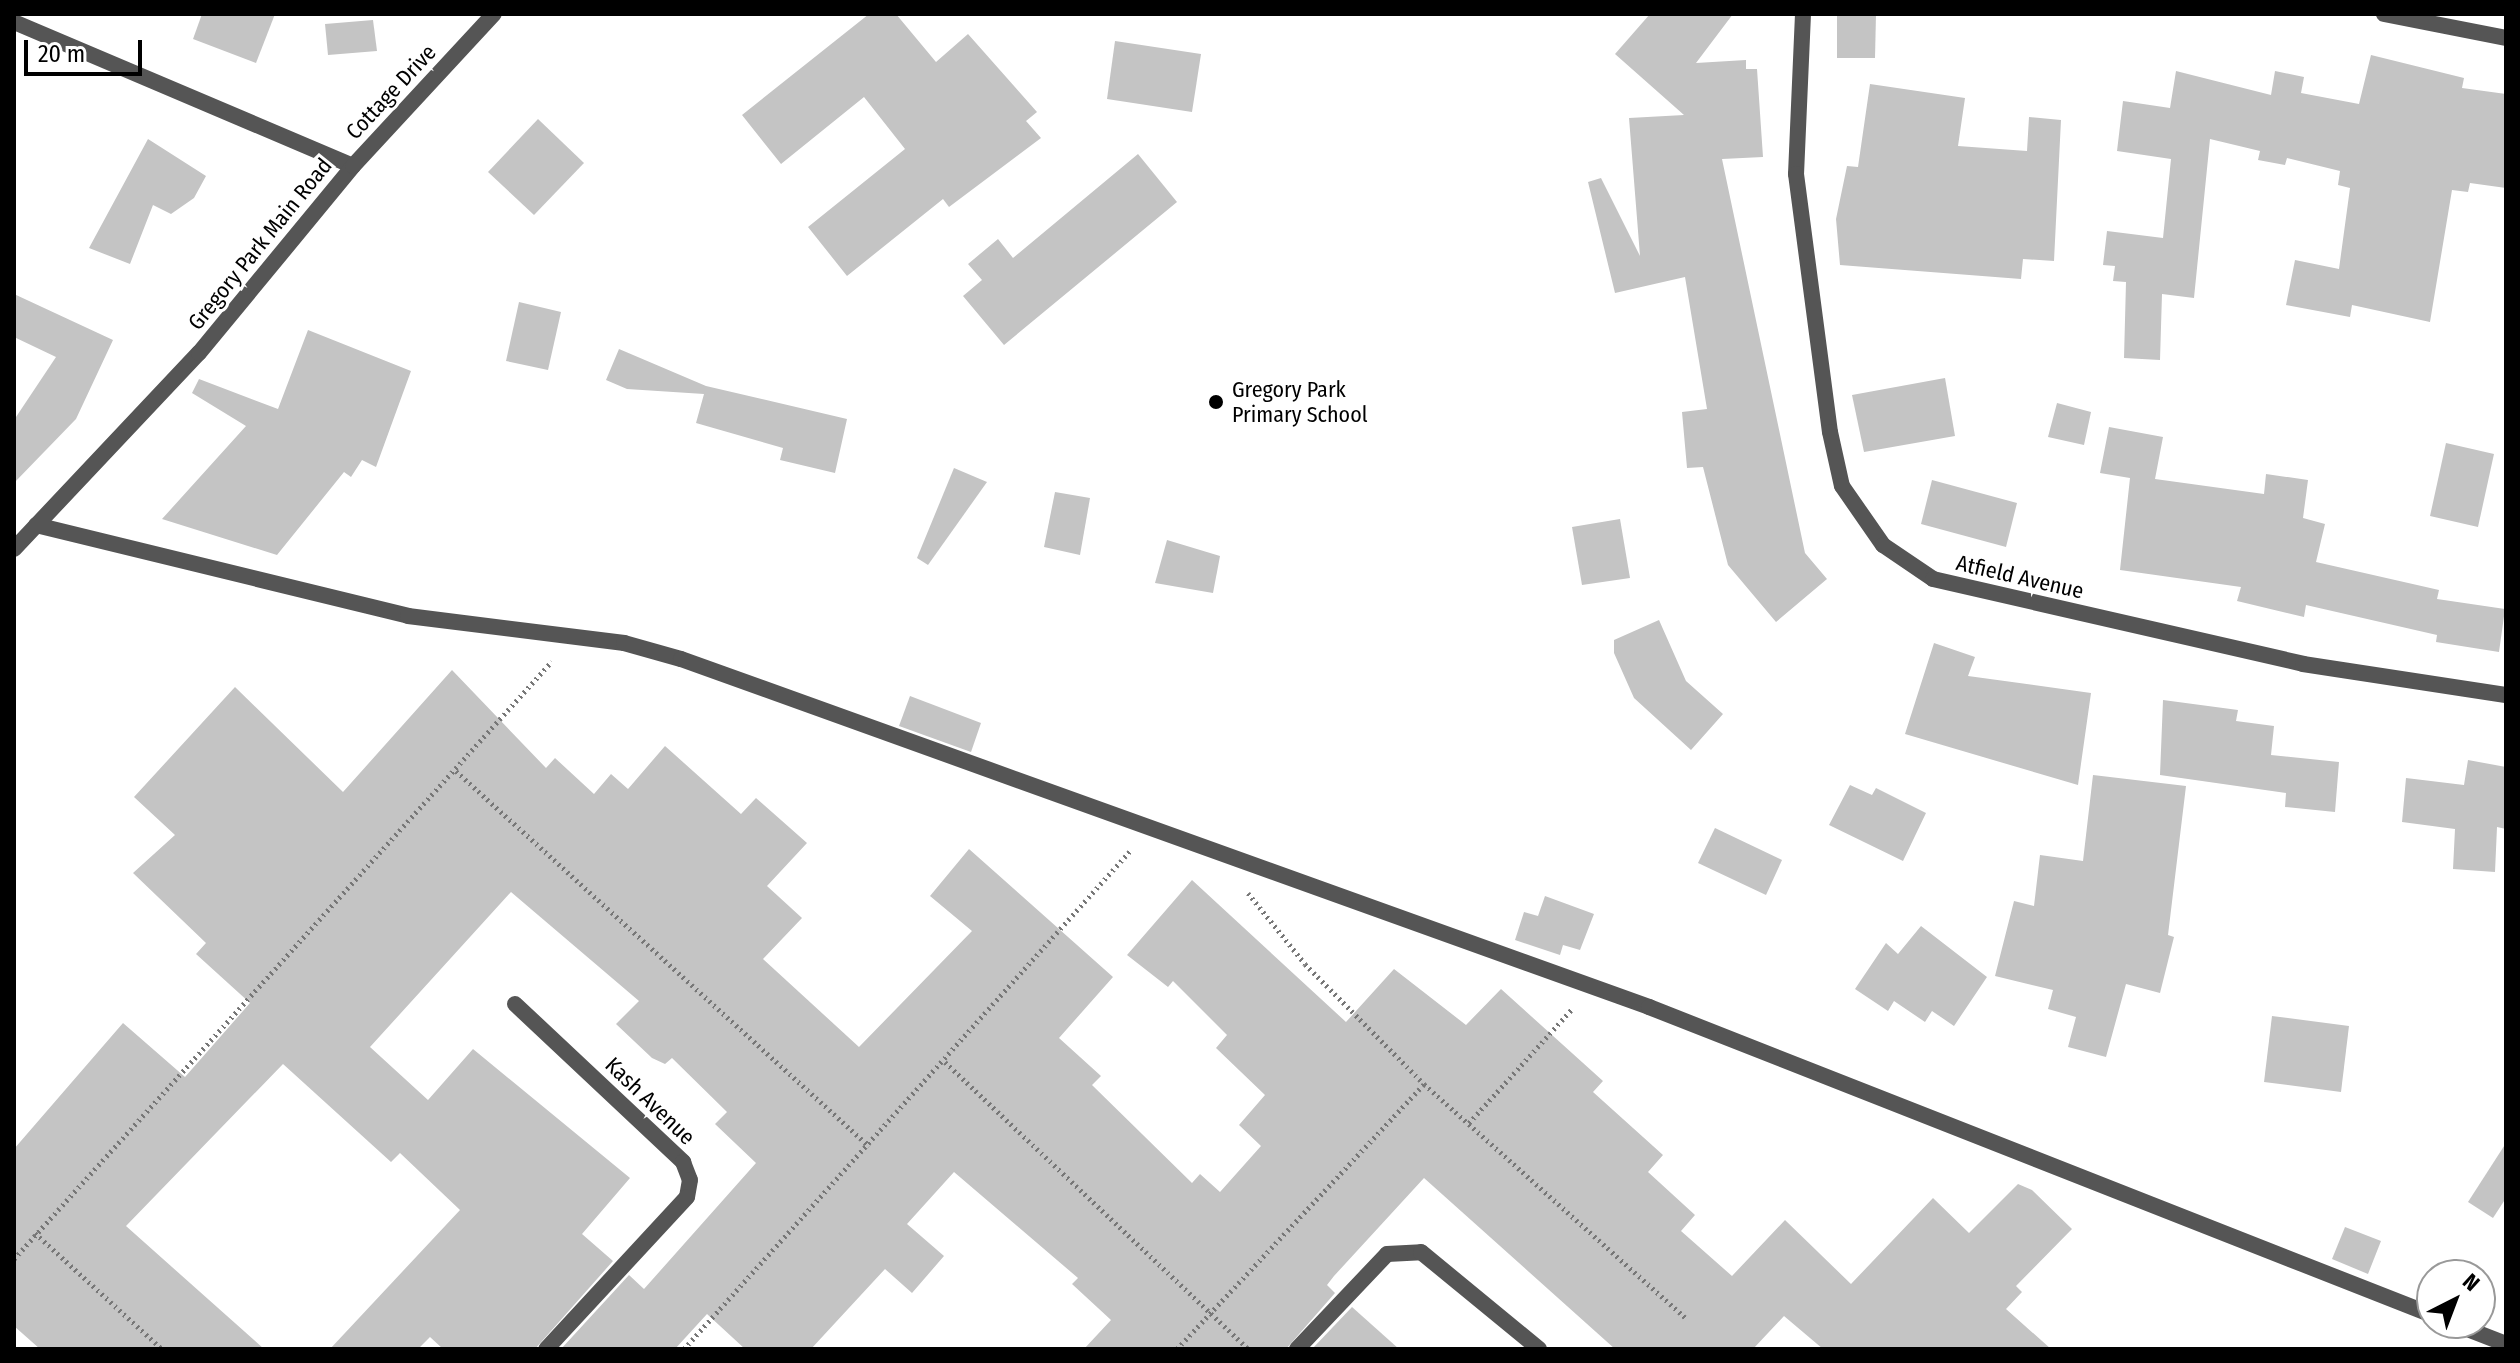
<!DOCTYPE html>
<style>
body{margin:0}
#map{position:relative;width:2520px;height:1363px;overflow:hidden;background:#fff;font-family:"Fira Sans Condensed",sans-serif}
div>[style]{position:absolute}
.building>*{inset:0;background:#c4c4c4}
.path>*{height:5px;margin-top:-2.5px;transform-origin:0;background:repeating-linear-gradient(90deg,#777 0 2px,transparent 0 6px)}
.minor>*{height:16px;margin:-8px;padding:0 8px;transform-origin:8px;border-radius:8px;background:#555}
.tertiary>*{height:16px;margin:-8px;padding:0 8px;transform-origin:8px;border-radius:8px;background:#555}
.dots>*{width:22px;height:22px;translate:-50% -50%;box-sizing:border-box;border:4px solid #fff;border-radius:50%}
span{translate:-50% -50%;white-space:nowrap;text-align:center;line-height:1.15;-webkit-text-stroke:6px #fff;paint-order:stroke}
.street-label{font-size:22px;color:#000}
.poi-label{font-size:22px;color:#000}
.left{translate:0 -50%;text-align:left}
.frame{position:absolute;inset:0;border:16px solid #000;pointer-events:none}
.north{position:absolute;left:2416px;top:1259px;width:80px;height:80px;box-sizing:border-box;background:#fff;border:2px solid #999;border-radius:50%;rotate:42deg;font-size:22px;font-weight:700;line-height:32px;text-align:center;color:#000}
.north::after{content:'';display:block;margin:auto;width:28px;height:36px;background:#000;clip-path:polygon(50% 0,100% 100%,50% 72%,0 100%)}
.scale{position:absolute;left:24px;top:40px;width:118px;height:36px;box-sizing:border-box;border:4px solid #000;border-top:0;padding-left:10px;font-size:24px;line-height:28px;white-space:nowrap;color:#000;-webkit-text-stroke:6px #fff;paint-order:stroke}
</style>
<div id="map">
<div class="building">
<div style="clip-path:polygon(202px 14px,275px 14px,256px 63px,193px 39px)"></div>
<div style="clip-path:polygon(869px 14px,896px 14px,936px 62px,968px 34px,1037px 112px,1026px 121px,1041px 138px,949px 207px,943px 199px,847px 276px,808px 227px,905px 149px,864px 97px,781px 164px,742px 115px)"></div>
<div style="clip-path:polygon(1650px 14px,1733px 14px,1696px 63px,1746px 60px,1746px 69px,1757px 69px,1763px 157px,1722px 159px,1805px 553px,1827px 579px,1776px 622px,1728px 565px,1703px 467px,1687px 468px,1682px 412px,1707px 409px,1685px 277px,1615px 293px,1588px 182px,1601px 178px,1640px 256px,1629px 118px,1684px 115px,1615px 54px)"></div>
<div style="clip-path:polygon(1837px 14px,1876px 14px,1875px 58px,1837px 58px)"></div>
<div style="clip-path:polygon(373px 20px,377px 51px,328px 55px,325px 24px)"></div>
<div style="clip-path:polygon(1115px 41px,1201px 54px,1192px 112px,1107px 99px)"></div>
<div style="clip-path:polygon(2371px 55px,2464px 78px,2462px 88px,2506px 94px,2506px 188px,2470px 183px,2468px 192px,2452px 190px,2430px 322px,2352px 305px,2350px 317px,2286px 305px,2295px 260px,2339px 269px,2350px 188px,2338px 185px,2340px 171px,2287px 158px,2285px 165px,2258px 160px,2260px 151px,2210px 139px,2194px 298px,2162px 294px,2160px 360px,2124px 358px,2126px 282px,2113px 281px,2115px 266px,2103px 265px,2107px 231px,2163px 238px,2171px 159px,2117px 151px,2123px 101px,2170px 108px,2176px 71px,2271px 95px,2275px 71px,2304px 77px,2301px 93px,2359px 104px)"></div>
<div style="clip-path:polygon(1870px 84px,1965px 98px,1958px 146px,2027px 151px,2029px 117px,2061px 120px,2054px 261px,2023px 259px,2021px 279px,1840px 265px,1836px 219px,1847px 166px,1858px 167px)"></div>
<div style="clip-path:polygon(538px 119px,584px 163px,534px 215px,488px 172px)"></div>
<div style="clip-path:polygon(148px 139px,206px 176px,194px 198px,171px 214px,153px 205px,130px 264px,89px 248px)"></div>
<div style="clip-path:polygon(1138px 154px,1177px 202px,1004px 345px,963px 296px,982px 280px,968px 264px,998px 239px,1013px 258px)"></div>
<div style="clip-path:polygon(14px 294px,113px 340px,76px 419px,14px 483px,14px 420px,56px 357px,14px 337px)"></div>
<div style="clip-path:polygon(519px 302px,561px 312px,548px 370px,506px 361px)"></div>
<div style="clip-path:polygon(308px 330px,411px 371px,376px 467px,362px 460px,351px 477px,344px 472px,277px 555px,162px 519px,246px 426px,192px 393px,199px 379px,278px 409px)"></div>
<div style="clip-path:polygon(619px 349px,706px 386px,847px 419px,835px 473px,780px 460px,783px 448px,696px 423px,704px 394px,627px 389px,606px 380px)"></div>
<div style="clip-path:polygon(1945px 378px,1955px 436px,1864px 452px,1852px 395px)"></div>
<div style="clip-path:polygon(2057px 403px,2091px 412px,2084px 445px,2048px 437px)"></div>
<div style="clip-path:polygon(2109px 427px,2163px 437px,2155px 479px,2264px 494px,2266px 474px,2308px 480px,2303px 518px,2325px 524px,2316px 562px,2439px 590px,2437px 599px,2505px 609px,2499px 652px,2436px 642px,2437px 635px,2306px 605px,2304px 617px,2237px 601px,2241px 587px,2120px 570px,2130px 478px,2100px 473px)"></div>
<div style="clip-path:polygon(2446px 443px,2494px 454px,2478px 527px,2430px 516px)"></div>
<div style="clip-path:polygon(954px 468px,987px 482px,928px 565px,917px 558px)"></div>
<div style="clip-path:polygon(1932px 480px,2017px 503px,2006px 547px,1921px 524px)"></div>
<div style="clip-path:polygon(1055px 492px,1090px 498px,1080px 555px,1044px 547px)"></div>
<div style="clip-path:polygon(1620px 519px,1630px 578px,1582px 585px,1572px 527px)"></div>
<div style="clip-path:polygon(1167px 540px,1220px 556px,1213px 593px,1155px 583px)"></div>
<div style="clip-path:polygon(1659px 620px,1686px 681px,1723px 714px,1691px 750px,1634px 698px,1614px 653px,1614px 640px)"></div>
<div style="clip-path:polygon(1934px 643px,1975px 657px,1968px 676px,2091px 693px,2078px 785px,1905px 734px)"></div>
<div style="clip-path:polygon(452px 670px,546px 768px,555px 758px,594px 794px,611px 774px,628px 789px,665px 746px,741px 814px,756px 798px,807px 843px,767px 886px,802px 918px,763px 959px,859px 1047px,972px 931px,930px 896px,969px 849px,1113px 977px,1059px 1038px,1101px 1076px,1092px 1085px,1192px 1183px,1200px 1174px,1220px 1192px,1261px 1146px,1239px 1125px,1265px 1095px,1216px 1048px,1227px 1035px,1173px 981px,1168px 987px,1127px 955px,1192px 880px,1346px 1022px,1394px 969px,1466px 1025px,1501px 989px,1603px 1081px,1593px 1092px,1663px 1155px,1648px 1172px,1695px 1215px,1681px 1231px,1732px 1276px,1785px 1220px,1851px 1284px,1933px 1198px,1969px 1233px,2018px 1184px,2032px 1190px,2072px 1229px,2016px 1286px,2022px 1292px,2006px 1309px,2051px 1349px,1823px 1349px,1784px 1316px,1753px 1349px,1615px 1349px,1424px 1178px,1334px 1276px,1327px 1285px,1335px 1293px,1286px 1349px,1084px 1349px,1111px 1320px,1072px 1284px,1078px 1278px,954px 1172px,907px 1224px,944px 1256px,912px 1293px,885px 1269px,811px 1349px,745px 1349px,707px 1314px,675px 1349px,561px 1349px,629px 1275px,644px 1289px,756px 1163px,715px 1124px,727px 1112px,672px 1058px,665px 1064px,652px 1058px,616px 1024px,639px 1001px,511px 892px,370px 1047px,428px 1100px,473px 1049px,630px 1178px,582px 1234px,613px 1261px,535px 1349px,443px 1349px,430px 1337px,418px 1349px,330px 1349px,460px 1210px,400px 1153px,391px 1162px,283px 1064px,126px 1226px,264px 1349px,40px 1349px,14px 1326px,14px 1149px,123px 1023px,185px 1077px,250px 1003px,196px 954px,206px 943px,133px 873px,175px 835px,134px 797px,235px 687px,343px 792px)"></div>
<div style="clip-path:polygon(910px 696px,981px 723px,971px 752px,899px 726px)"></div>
<div style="clip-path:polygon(2163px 700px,2238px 710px,2236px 721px,2274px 726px,2271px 755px,2339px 762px,2335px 812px,2285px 807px,2286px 793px,2160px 775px)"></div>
<div style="clip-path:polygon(2468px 760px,2506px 767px,2506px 829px,2497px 827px,2495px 872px,2453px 869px,2455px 829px,2402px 822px,2406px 778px,2464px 785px)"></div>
<div style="clip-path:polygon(2093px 775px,2186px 786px,2168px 935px,2174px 937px,2160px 993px,2126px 984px,2106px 1057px,2068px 1047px,2076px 1017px,2048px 1009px,2053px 990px,1995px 976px,2014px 901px,2034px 906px,2040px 855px,2083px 861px)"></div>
<div style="clip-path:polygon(1850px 785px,1872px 795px,1876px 788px,1926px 813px,1903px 861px,1829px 825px)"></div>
<div style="clip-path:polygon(1715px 828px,1782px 860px,1766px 895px,1698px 863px)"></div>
<div style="clip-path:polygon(1545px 896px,1594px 914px,1580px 950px,1563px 945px,1560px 955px,1515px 940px,1524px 912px,1538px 916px)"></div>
<div style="clip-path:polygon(1921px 926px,1987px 977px,1954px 1026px,1932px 1011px,1925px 1022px,1894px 1001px,1888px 1011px,1855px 989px,1886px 943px,1898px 954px)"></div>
<div style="clip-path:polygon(2272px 1016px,2349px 1026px,2341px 1092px,2264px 1082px)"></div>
<div style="clip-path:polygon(2506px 1143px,2506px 1198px,2493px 1218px,2468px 1202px)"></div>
<div style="clip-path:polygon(2345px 1227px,2381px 1241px,2368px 1274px,2332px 1259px)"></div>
<div style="clip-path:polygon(1352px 1307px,1399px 1349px,1312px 1349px)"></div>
</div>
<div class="path">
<div style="left:456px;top:771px;width:558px;rotate:42.24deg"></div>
<div style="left:1248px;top:893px;width:91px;rotate:51.2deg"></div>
<div style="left:1305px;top:964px;width:169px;rotate:45.2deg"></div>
<div style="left:1424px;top:1084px;width:351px;rotate:41.8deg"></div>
<div style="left:945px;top:1062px;width:418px;rotate:43.4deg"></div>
<div style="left:1469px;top:1123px;width:155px;rotate:-47.9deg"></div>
<div style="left:35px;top:1233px;width:172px;rotate:42.4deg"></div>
<div style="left:14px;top:1259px;width:804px;rotate:-48.02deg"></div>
<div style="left:684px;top:1349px;width:670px;rotate:-48.15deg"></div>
<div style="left:1177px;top:1349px;width:362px;rotate:-47deg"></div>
</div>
<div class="minor">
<div style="left:1803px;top:14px;width:160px;rotate:92.5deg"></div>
<div style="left:1796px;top:174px;width:260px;rotate:82.5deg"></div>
<div style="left:1830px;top:432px;width:55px;rotate:77.5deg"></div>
<div style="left:1842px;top:486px;width:72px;rotate:55.2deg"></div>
<div style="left:1883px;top:545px;width:60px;rotate:34.2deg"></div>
<div style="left:1933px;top:579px;width:380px;rotate:12.9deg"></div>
<div style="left:2303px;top:664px;width:205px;rotate:8.7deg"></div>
<div style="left:2384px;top:14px;width:124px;rotate:11.1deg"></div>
<div style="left:36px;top:525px;width:383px;rotate:13.7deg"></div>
<div style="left:408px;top:616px;width:218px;rotate:7.1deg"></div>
<div style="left:624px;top:643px;width:59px;rotate:15.7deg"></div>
<div style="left:681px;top:659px;width:1029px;rotate:19.77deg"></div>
<div style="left:1649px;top:1007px;width:841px;rotate:21.47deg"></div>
<div style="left:515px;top:1004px;width:231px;rotate:43.2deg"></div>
<div style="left:683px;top:1162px;width:19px;rotate:69deg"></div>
<div style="left:690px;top:1180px;width:17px;rotate:100deg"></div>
<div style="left:687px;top:1197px;width:207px;rotate:132.8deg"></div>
<div style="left:2452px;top:1323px;width:58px;rotate:21.3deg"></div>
<div style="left:1297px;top:1349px;width:131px;rotate:-46.5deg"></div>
<div style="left:1387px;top:1254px;width:34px;rotate:-3deg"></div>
<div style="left:1421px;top:1252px;width:153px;rotate:39.4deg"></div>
</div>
<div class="tertiary">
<div style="left:14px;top:22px;width:368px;rotate:23deg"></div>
<div style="left:14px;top:549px;width:270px;rotate:-46.7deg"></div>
<div style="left:199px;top:353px;width:242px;rotate:-50.5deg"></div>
<div style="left:353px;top:166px;width:207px;rotate:-47.2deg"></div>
</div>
<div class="dots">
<div style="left:1216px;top:402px;background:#000"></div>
</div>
<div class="street-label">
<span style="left:391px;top:92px;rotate:-47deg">Cottage Drive</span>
<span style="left:260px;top:244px;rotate:-51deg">Gregory Park Main Road</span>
<span style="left:2020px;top:577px;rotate:13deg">Atfield Avenue</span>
<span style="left:650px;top:1101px;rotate:44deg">Kash Avenue</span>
</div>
<div class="poi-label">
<span class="left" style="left:1232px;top:402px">Gregory Park<br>Primary School</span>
</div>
<div class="frame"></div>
<div class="north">N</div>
<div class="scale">20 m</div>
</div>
